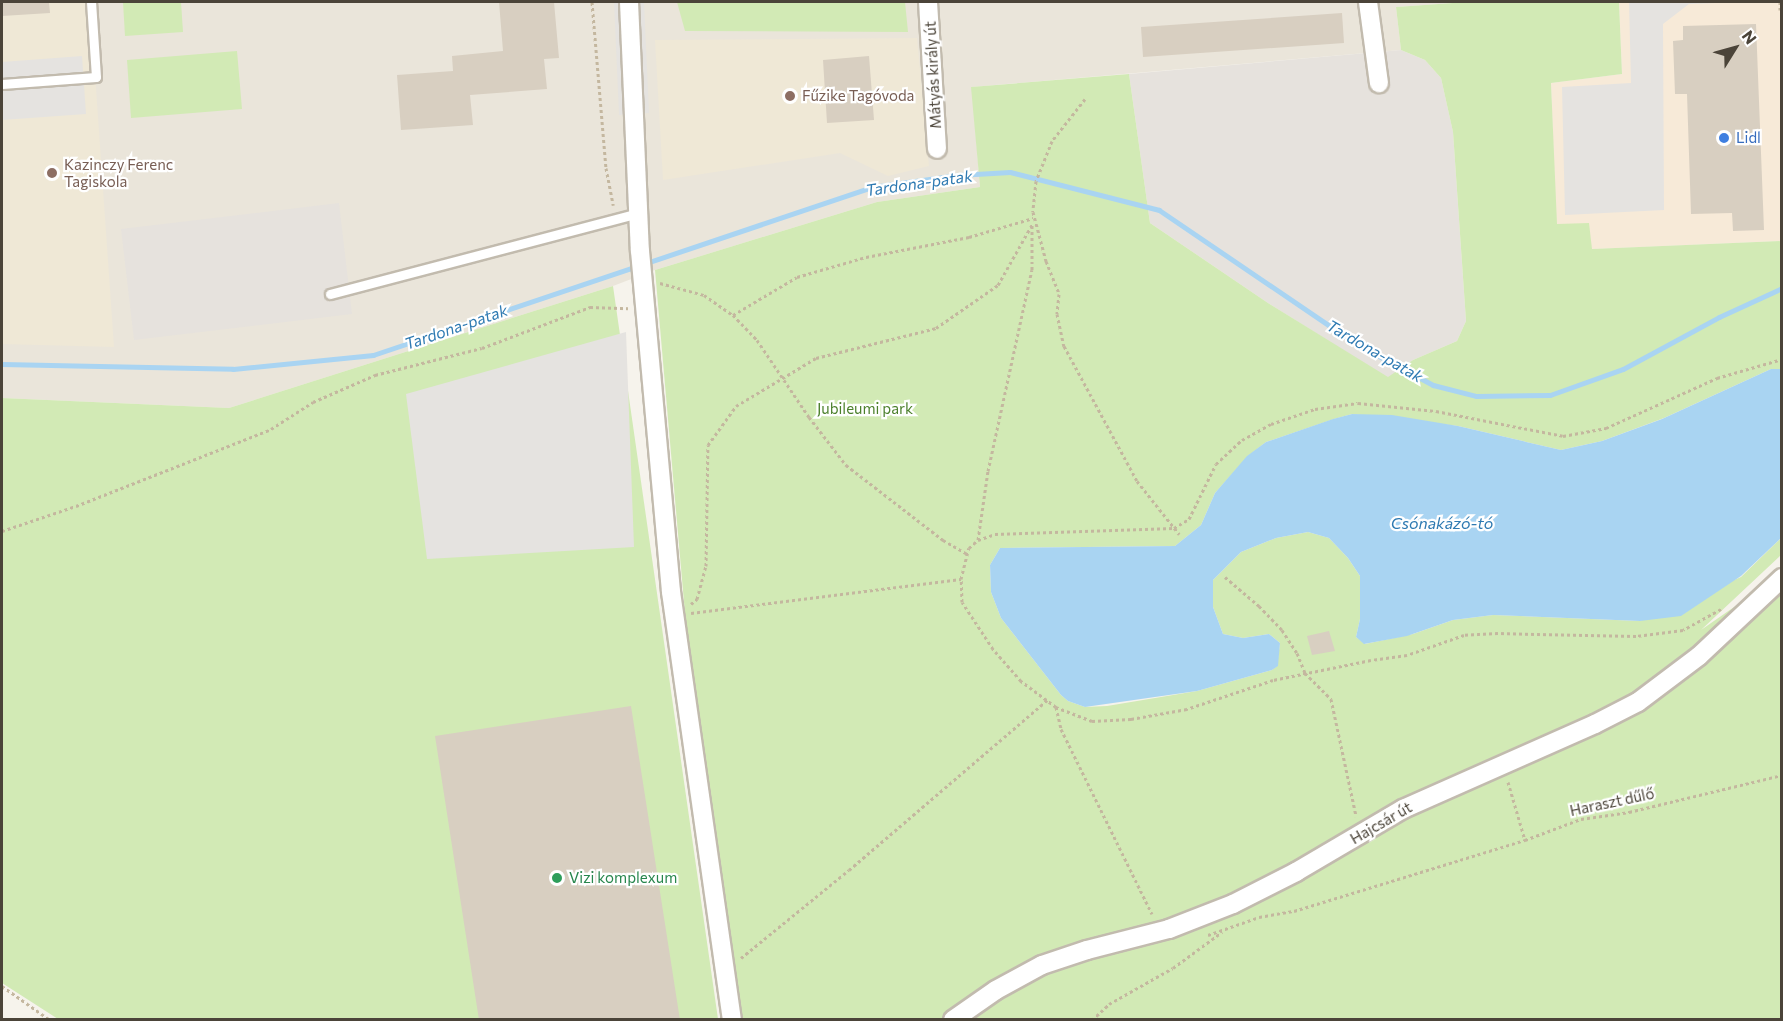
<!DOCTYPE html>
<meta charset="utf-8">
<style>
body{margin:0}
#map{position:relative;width:1783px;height:1021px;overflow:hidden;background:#f6f3ec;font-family:Commissioner,sans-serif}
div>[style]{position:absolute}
.residential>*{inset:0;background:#eae5da}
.commercial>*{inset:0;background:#f7ead8}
.industrial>*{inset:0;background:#e6e2dd}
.education>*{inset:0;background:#efe8d6}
.green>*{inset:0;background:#d2eab5}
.parking>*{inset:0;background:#e5e3e0}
.water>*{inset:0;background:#a9d4f2}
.stream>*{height:5px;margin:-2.5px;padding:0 2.5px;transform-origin:2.5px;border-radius:2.5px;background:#a9d4f2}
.building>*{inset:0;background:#d8cfc1}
.path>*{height:3px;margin-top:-1.5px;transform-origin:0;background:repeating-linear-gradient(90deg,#c4b79f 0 3px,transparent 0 6px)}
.roads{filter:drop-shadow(2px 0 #c2bbae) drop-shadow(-2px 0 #c2bbae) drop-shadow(0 2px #c2bbae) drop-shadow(0 -2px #c2bbae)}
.lane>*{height:9px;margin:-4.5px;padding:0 4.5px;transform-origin:4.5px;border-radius:4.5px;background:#fff}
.street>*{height:18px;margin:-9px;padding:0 9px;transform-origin:9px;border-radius:9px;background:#fff}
.dots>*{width:16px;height:16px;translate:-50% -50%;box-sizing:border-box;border:3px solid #fff;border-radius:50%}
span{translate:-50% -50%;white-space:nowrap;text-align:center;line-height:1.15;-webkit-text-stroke:4.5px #fff;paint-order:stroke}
.street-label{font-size:15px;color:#4b4439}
.education-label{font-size:15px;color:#785e54}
.left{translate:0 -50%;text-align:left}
.shop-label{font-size:15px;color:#366cbe}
.park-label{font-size:15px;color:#4a7f2a}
.leisure-label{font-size:15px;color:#27864d}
.water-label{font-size:16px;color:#2e7ab2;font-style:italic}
.frame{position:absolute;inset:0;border:3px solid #4b4439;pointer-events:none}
.north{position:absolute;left:1705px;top:18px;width:60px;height:60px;-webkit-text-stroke:4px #fff;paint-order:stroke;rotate:53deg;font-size:16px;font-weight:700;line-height:24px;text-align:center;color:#4b4439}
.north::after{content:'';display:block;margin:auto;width:21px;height:27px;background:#4b4439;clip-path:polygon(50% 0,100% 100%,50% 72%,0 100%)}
</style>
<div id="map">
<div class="residential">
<div style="clip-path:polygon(2px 2px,1467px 2px,1396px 7px,1401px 50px,972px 87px,980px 187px,877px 202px,655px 270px,613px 286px,229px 408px,2px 398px)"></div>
</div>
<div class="commercial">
<div style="clip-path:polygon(1619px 2px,1781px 2px,1781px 241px,1592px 249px,1556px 224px,1551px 83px,1622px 74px)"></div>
</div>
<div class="industrial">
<div style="clip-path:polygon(1401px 50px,1425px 60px,1441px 78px,1453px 132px,1466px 321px,1457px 341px,1413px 360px,1388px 378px,1268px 303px,1150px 223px,1129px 74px)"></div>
<div style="clip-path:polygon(339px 203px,352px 314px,134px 340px,121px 229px)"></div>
</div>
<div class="education">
<div style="clip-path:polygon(2px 2px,90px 2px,114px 347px,2px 344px)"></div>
<div style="clip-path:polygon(917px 38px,929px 166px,888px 176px,840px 153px,663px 180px,655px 40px)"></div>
</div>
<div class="green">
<div style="clip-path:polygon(123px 2px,181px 2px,183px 32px,125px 36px)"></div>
<div style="clip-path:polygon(677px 2px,905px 2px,908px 32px,685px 31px)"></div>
<div style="clip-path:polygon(1467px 2px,1619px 2px,1622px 74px,1551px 83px,1557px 224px,1589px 223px,1592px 249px,1781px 241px,1781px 369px,1771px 369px,1664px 418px,1602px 441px,1561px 450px,1458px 426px,1352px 414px,1334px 419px,1266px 442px,1248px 456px,1215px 493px,1201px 525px,1175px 546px,1000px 548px,990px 565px,991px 592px,1001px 618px,1061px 695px,1068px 701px,1085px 707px,1107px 706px,1197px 691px,1272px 670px,1277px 666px,1280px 643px,1269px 634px,1243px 638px,1223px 634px,1213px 607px,1213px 580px,1241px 552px,1276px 538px,1308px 532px,1329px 538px,1348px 558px,1360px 576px,1360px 619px,1356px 637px,1365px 644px,1413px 634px,1453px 620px,1493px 615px,1640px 621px,1741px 577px,1781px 538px,1781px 555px,1701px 630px,1760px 589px,1781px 567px,1781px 1019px,742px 1019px,686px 625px,655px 270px,877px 202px,980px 187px,971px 87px,1129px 74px,1150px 223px,1268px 303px,1388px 377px,1413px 360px,1457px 341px,1466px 321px,1453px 132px,1441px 78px,1425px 60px,1401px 50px,1396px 7px)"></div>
<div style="clip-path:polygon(237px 51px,242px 109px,131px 118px,127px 60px)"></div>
<div style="clip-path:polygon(613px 286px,718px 1019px,58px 1019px,2px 983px,2px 398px,229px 408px)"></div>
</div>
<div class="parking">
<div style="clip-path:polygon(614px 2px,644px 2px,649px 113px,619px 115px)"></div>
<div style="clip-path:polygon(1629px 2px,1743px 2px,1689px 4px,1663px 24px,1664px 210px,1565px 215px,1562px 87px,1631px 83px)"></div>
<div style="clip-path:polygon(82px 56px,86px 114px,2px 120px,2px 62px)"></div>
<div style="clip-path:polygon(626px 332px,634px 547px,427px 559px,406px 394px)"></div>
</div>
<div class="water">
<div style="clip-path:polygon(1771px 369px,1781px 369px,1781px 538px,1741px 576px,1681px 616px,1640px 621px,1493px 615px,1453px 620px,1407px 636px,1364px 644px,1356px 637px,1360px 619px,1360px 576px,1348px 558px,1329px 538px,1308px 532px,1276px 538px,1241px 552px,1213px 580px,1213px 607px,1223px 634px,1243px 638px,1269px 634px,1280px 643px,1278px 666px,1272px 670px,1197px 691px,1085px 707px,1068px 701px,1061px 695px,1001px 618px,991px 592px,990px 565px,1000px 548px,1175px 546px,1201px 525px,1215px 493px,1247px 456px,1266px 442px,1333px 419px,1352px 414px,1392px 415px,1458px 426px,1561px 450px,1602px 441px,1662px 419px)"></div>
</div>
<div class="stream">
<div style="left:2px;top:364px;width:231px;rotate:1.2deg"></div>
<div style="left:233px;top:369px;width:141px;rotate:-5.7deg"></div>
<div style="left:373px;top:355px;width:527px;rotate:-18.61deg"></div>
<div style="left:872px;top:187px;width:87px;rotate:-7.9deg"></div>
<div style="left:958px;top:175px;width:52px;rotate:-3.3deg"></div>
<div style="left:1010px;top:172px;width:154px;rotate:14.3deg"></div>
<div style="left:1159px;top:210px;width:240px;rotate:34.2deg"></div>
<div style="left:1358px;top:345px;width:85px;rotate:28.1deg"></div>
<div style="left:1433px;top:385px;width:44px;rotate:14.3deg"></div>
<div style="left:1476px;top:396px;width:74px;rotate:-0.8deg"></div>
<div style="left:1550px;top:395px;width:77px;rotate:-19.6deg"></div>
<div style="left:1623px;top:369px;width:109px;rotate:-28.4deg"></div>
<div style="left:1719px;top:317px;width:69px;rotate:-24.7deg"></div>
</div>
<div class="building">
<div style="clip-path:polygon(2px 2px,49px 2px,50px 13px,2px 16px)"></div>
<div style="clip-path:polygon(499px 2px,554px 2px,559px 58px,544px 59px,547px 89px,470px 95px,473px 125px,401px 130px,397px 75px,453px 71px,452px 56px,503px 51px)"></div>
<div style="clip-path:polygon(1342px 13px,1344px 43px,1143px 57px,1141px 27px)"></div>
<div style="clip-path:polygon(1756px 24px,1764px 230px,1733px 231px,1732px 213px,1691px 214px,1687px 94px,1675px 94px,1673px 41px,1683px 40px,1683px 26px)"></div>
<div style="clip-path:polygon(869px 56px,874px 120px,827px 123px,823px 60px)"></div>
<div style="clip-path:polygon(1329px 631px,1335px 651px,1312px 655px,1307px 636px)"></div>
<div style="clip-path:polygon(631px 706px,680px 1020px,479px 1020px,435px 736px)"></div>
</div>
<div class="path">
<div style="left:592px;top:2px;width:167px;rotate:85.2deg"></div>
<div style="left:606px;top:168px;width:38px;rotate:79deg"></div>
<div style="left:1780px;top:2px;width:8px;rotate:90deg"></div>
<div style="left:1085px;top:99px;width:53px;rotate:128.2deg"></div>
<div style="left:1052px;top:141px;width:43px;rotate:111.8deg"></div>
<div style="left:1036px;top:181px;width:31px;rotate:96deg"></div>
<div style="left:1033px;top:212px;width:51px;rotate:75.1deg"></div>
<div style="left:1046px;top:261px;width:35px;rotate:68deg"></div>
<div style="left:1059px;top:294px;width:20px;rotate:96deg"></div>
<div style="left:1057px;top:314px;width:33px;rotate:78deg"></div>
<div style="left:1064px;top:346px;width:153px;rotate:61.6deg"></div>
<div style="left:1137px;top:481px;width:68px;rotate:51.6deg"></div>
<div style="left:660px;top:283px;width:46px;rotate:15.3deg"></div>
<div style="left:704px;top:295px;width:35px;rotate:35deg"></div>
<div style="left:733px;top:315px;width:35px;rotate:46deg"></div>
<div style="left:757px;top:340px;width:93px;rotate:56deg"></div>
<div style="left:809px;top:417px;width:61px;rotate:52.4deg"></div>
<div style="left:846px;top:465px;width:123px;rotate:37.7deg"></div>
<div style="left:943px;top:540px;width:28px;rotate:30deg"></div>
<div style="left:733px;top:315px;width:74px;rotate:-30.7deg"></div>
<div style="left:797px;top:277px;width:72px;rotate:-16.2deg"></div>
<div style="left:866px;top:257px;width:105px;rotate:-11deg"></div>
<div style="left:969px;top:237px;width:67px;rotate:-16.5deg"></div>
<div style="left:2px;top:531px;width:78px;rotate:-18.7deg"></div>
<div style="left:76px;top:506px;width:210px;rotate:-21.5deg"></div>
<div style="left:271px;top:429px;width:50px;rotate:-32.7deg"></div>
<div style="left:313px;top:402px;width:68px;rotate:-23.5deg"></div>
<div style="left:375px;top:375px;width:110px;rotate:-14.2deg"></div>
<div style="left:482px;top:348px;width:116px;rotate:-20.8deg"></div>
<div style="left:590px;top:307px;width:38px;rotate:2deg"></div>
<div style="left:978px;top:540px;width:70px;rotate:-81.8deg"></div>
<div style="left:988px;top:471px;width:206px;rotate:-77.7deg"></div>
<div style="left:1032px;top:270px;width:46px;rotate:-90deg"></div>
<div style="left:1225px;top:577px;width:45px;rotate:40.5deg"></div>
<div style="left:1259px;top:606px;width:33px;rotate:46deg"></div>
<div style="left:1282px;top:630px;width:27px;rotate:57deg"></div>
<div style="left:1297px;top:653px;width:22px;rotate:68deg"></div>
<div style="left:1305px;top:673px;width:37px;rotate:45deg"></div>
<div style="left:1331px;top:699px;width:120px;rotate:77.9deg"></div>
<div style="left:691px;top:604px;width:8px;rotate:-40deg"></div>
<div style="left:697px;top:599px;width:34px;rotate:-75deg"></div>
<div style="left:706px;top:566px;width:121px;rotate:-89.1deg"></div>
<div style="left:708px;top:445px;width:48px;rotate:-54.3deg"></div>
<div style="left:736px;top:406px;width:93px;rotate:-31deg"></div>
<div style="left:816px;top:358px;width:124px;rotate:-14deg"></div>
<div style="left:936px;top:328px;width:75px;rotate:-34.7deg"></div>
<div style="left:998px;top:285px;width:71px;rotate:-60.6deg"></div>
<div style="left:1721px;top:609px;width:43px;rotate:151.1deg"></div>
<div style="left:1683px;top:630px;width:47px;rotate:172.7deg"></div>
<div style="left:1636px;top:636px;width:138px;rotate:-178.8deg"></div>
<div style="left:1498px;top:633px;width:34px;rotate:177deg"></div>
<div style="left:1464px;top:635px;width:60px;rotate:160.7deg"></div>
<div style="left:1407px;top:655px;width:36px;rotate:172deg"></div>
<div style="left:1371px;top:660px;width:100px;rotate:168.5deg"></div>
<div style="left:1273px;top:680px;width:91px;rotate:161.4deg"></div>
<div style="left:1187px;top:709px;width:57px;rotate:169.9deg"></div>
<div style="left:1131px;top:719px;width:39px;rotate:177deg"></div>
<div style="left:1092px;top:721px;width:39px;rotate:-159deg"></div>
<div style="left:1056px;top:707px;width:44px;rotate:-143.4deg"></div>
<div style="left:1021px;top:681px;width:43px;rotate:-131.2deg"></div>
<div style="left:993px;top:649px;width:56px;rotate:-123.4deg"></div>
<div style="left:962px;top:602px;width:23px;rotate:-92deg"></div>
<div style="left:961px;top:579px;width:32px;rotate:-76deg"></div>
<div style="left:969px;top:548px;width:12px;rotate:-42deg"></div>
<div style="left:978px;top:540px;width:18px;rotate:-19deg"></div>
<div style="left:995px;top:534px;width:179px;rotate:-1.9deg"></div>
<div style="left:1174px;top:528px;width:17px;rotate:-31deg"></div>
<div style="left:1189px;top:519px;width:61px;rotate:-63.9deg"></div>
<div style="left:1216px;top:464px;width:35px;rotate:-43deg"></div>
<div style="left:1242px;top:440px;width:33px;rotate:-29deg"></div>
<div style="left:1271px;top:424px;width:46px;rotate:-18.8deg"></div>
<div style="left:1315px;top:409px;width:43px;rotate:-7.9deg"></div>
<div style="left:1358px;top:403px;width:78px;rotate:5.9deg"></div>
<div style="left:1436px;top:411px;width:129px;rotate:11.1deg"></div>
<div style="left:1563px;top:436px;width:44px;rotate:-10.5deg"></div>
<div style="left:1606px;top:428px;width:122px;rotate:-24.2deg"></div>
<div style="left:1717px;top:378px;width:68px;rotate:-16.3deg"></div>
<div style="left:691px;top:613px;width:272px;rotate:-7.2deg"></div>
<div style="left:1056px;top:707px;width:23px;rotate:77deg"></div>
<div style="left:1061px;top:729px;width:206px;rotate:63.8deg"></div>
<div style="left:1508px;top:782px;width:60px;rotate:73.7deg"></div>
<div style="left:1525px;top:840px;width:60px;rotate:-20.6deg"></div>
<div style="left:1581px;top:819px;width:49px;rotate:-8.3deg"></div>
<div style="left:1629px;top:812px;width:157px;rotate:-13.6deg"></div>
<div style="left:1208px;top:935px;width:54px;rotate:-19.4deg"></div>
<div style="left:1259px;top:917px;width:36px;rotate:-10deg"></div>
<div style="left:1294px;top:911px;width:242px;rotate:-17.1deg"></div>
<div style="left:741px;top:958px;width:139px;rotate:-39.2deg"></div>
<div style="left:849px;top:870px;width:261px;rotate:-40.6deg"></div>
<div style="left:2px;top:986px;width:59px;rotate:35.3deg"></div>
<div style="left:1092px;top:1020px;width:23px;rotate:-43deg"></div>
<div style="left:1109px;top:1004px;width:73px;rotate:-29.4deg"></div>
<div style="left:1173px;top:968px;width:61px;rotate:-36.3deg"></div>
</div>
<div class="roads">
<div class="lane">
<div style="left:2px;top:84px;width:94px;rotate:-4.3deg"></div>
<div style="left:96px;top:77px;width:75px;rotate:-93.8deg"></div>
<div style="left:330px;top:294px;width:318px;rotate:-14.7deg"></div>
</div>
<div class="street">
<div style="left:629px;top:2px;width:249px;rotate:87.5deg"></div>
<div style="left:640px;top:251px;width:342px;rotate:84.8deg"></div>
<div style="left:671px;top:592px;width:432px;rotate:81.9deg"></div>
<div style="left:928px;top:2px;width:147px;rotate:86.5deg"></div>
<div style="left:1368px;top:2px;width:82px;rotate:82.3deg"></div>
<div style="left:953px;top:1020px;width:52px;rotate:-34.9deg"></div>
<div style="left:996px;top:990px;width:52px;rotate:-28.5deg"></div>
<div style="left:1042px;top:965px;width:47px;rotate:-18.4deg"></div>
<div style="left:1087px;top:950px;width:85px;rotate:-14.4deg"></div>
<div style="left:1169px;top:929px;width:69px;rotate:-21.3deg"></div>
<div style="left:1233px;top:904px;width:71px;rotate:-26.9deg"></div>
<div style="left:1296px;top:872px;width:124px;rotate:-30.5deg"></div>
<div style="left:1403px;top:809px;width:210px;rotate:-23.9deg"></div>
<div style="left:1595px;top:724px;width:48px;rotate:-27.1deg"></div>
<div style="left:1638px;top:702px;width:76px;rotate:-37deg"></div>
<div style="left:1699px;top:656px;width:114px;rotate:-43.2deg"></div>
</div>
</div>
<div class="dots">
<div style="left:790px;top:96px;background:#8d6e63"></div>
<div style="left:1724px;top:138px;background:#3f7fe0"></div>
<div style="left:52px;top:173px;background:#8d6e63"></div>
<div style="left:557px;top:878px;background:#2e9e5b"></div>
</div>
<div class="street-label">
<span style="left:933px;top:75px;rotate:-93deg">Mátyás király út</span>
<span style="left:1612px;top:802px;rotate:-12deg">Haraszt dűlő</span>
<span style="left:1381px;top:823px;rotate:-30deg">Hajcsár út</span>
</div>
<div class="education-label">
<span class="left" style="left:802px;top:96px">Fűzike Tagóvoda</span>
<span class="left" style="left:64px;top:173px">Kazinczy Ferenc<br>Tagiskola</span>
</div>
<div class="shop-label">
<span class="left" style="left:1736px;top:138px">Lidl</span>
</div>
<div class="park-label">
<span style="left:865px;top:409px">Jubileumi park</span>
</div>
<div class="leisure-label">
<span class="left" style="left:569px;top:878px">Vizi komplexum</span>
</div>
<div class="water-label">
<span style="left:919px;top:183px;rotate:-8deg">Tardona-patak</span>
<span style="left:456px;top:327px;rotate:-19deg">Tardona-patak</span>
<span style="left:1375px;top:351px;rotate:30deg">Tardona-patak</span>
<span style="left:1442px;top:523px">Csónakázó-tó</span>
</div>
<div class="frame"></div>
<div class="north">N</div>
</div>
